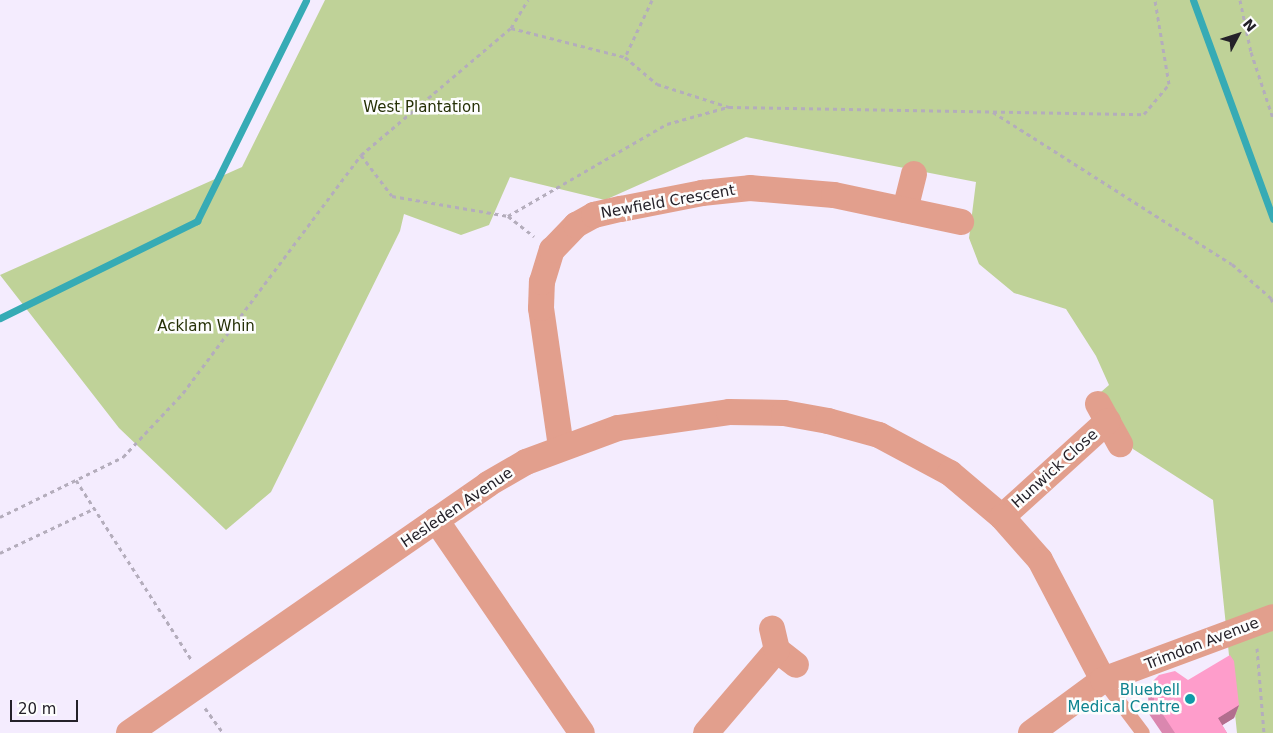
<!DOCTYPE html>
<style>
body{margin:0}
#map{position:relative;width:1273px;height:733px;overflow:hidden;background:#f4ecfe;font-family:"DejaVu Sans",sans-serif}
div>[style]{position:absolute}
.green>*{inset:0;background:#bfd298}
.stream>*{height:7px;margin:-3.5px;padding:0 3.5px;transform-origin:3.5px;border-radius:3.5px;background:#36abb5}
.path>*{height:3px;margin-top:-1.5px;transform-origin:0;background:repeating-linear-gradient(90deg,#b4adbc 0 4px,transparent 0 8px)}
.lane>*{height:14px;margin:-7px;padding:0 7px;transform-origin:7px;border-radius:7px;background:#e29f8d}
.street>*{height:26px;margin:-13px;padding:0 13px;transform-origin:13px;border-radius:13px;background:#e29f8d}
.wall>*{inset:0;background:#da87af}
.shaded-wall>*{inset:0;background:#b26e8e}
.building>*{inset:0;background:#fe9dcb}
.dots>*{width:14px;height:14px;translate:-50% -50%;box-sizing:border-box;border:2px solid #fdfdfd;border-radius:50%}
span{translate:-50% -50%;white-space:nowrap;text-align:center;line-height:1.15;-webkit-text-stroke:5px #fdfdfd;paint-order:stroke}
.park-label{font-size:15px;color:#253006}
.street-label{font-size:15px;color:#242129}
.culture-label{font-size:15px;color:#0d838f}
.right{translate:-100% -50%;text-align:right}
.north{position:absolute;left:1213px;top:10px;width:50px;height:50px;-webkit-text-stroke:4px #fdfdfd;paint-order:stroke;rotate:50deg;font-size:14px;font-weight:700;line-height:20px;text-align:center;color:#242129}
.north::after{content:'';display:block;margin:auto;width:18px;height:22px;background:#242129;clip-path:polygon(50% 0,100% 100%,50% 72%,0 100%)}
.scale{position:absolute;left:10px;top:700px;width:68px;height:22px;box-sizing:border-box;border:2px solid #242129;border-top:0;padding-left:6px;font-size:15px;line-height:18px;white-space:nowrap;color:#242129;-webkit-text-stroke:4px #fdfdfd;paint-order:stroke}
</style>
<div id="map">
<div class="green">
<div style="clip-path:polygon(325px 0,1273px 0,1273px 733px,1237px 733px,1213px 500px,1133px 449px,1101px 392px,1109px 385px,1096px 356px,1066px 309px,1014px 293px,979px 264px,969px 238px,976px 182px,746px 137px,605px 200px,510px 177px,489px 225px,461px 235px,404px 214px,400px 231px,271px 492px,226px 530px,119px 428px,0 275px,242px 167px)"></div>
</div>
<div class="stream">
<div style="left:1193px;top:0;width:233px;rotate:69.9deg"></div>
<div style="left:0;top:318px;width:220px;rotate:-26.2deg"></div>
<div style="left:197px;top:221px;width:246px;rotate:-63.7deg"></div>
</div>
<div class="path">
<div style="left:652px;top:0;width:63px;rotate:115.3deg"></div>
<div style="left:625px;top:57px;width:42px;rotate:40.2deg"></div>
<div style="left:657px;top:84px;width:76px;rotate:17.7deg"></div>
<div style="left:729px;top:107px;width:415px;rotate:1deg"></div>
<div style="left:1144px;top:114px;width:39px;rotate:-50deg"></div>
<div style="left:1169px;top:84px;width:85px;rotate:-99.5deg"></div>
<div style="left:1240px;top:0;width:53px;rotate:78.1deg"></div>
<div style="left:1251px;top:52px;width:70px;rotate:71.6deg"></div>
<div style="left:511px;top:28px;width:118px;rotate:14.3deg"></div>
<div style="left:993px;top:112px;width:283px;rotate:32.5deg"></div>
<div style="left:1232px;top:264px;width:52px;rotate:41.1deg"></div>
<div style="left:1271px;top:298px;width:5px;rotate:68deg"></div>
<div style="left:361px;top:155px;width:51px;rotate:52.9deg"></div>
<div style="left:392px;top:196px;width:118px;rotate:9.8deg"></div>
<div style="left:508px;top:216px;width:33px;rotate:38deg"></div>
<div style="left:508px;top:216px;width:184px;rotate:-30.1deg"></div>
<div style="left:667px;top:124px;width:63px;rotate:-15.6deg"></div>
<div style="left:76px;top:480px;width:215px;rotate:57.3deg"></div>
<div style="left:0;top:517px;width:137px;rotate:-26deg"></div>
<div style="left:123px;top:457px;width:88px;rotate:-46.8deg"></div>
<div style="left:183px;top:393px;width:297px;rotate:-53.2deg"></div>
<div style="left:361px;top:155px;width:197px;rotate:-40.3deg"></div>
<div style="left:511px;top:28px;width:33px;rotate:-59deg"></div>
<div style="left:0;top:553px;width:105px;rotate:-25.3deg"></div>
<div style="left:1257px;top:648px;width:85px;rotate:85.3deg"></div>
<div style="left:205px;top:708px;width:31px;rotate:54deg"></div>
</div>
<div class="lane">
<div style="left:1103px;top:680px;width:66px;rotate:53deg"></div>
</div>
<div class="street">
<div style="left:905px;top:210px;width:37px;rotate:-76deg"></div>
<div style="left:1098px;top:404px;width:46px;rotate:61.2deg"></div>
<div style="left:561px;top:447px;width:140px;rotate:-98.2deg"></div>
<div style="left:541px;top:308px;width:26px;rotate:-88deg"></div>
<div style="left:542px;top:282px;width:34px;rotate:-73deg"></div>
<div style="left:552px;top:250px;width:35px;rotate:-46deg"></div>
<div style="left:576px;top:225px;width:21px;rotate:-29deg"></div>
<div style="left:594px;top:215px;width:28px;rotate:-13deg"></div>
<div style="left:621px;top:209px;width:83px;rotate:-11.2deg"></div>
<div style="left:702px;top:193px;width:48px;rotate:-5.9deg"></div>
<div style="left:750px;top:188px;width:84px;rotate:4.8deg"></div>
<div style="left:834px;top:195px;width:130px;rotate:12deg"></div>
<div style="left:1002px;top:517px;width:143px;rotate:-42.2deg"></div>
<div style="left:436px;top:520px;width:258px;rotate:55.6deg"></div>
<div style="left:777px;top:650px;width:24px;rotate:38deg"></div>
<div style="left:129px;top:733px;width:437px;rotate:-34.7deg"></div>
<div style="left:488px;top:484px;width:44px;rotate:-30.1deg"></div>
<div style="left:526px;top:462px;width:98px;rotate:-20.3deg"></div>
<div style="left:618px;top:428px;width:112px;rotate:-8.2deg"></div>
<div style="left:729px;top:412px;width:55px;rotate:1deg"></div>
<div style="left:784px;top:413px;width:45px;rotate:10.3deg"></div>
<div style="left:828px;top:421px;width:53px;rotate:15.4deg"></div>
<div style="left:879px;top:435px;width:81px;rotate:28.2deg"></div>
<div style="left:950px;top:473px;width:68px;rotate:40.2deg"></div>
<div style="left:1002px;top:517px;width:57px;rotate:48.5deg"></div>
<div style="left:1040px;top:560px;width:136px;rotate:62.3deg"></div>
<div style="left:706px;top:733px;width:109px;rotate:-49.5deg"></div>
<div style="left:777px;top:650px;width:22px;rotate:-103deg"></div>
<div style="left:1031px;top:733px;width:89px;rotate:-36.4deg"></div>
<div style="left:1103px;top:680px;width:181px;rotate:-20.3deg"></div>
</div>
<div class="wall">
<div style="clip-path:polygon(1188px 680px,1239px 705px,1234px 718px,1222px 725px,1227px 733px,1162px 733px,1149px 714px,1148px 694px,1153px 681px)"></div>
</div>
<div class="shaded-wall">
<div style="clip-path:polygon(1239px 705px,1234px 718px,1213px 731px,1218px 718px)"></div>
</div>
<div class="building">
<div style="clip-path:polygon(1230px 655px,1234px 661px,1239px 705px,1218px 718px,1227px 733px,1175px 733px,1154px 701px,1153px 681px,1159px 675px,1175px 671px,1188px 680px)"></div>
</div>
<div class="dots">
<div style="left:1190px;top:699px;background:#0f9aa8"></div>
</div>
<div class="park-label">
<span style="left:422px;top:108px">West Plantation</span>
<span style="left:206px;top:327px">Acklam Whin</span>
</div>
<div class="street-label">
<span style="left:668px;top:202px;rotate:-10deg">Newfield Crescent</span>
<span style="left:1055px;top:469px;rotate:-42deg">Hunwick Close</span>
<span style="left:457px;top:508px;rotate:-34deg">Hesleden Avenue</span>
<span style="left:1202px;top:644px;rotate:-21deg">Trimdon Avenue</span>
</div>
<div class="culture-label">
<span class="right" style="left:1180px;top:699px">Bluebell<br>Medical Centre</span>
</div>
<div class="north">N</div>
<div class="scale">20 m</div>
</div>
